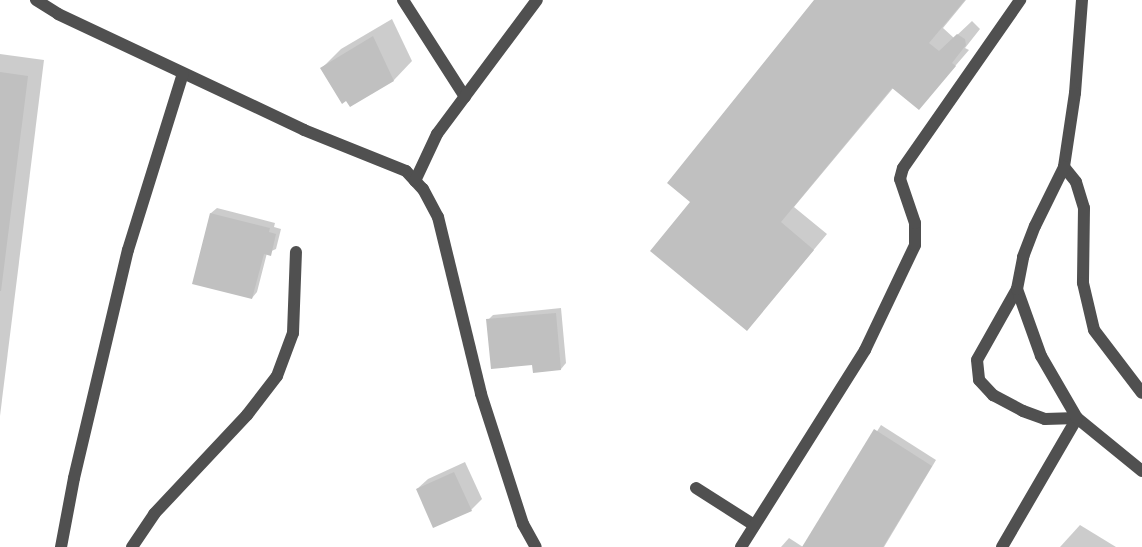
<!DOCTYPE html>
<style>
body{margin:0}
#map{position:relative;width:1142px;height:547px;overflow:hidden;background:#fff;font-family:"Open Sans",sans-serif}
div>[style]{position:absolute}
.shadow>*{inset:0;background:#0003}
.building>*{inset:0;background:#c0c0c0}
.lane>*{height:12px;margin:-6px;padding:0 6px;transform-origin:6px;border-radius:6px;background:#505050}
span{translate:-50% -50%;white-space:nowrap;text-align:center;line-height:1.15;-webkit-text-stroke:4.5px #fff;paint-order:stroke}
</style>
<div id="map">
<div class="shadow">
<div style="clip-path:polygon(816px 0,966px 0,943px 28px,954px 38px,972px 21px,980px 29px,965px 48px,969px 50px,919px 108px,894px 87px,794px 207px,827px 234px,747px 329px,692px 202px)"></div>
<div style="clip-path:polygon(392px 19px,412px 61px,394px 80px,350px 105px,322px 68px,341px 49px)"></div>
<div style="clip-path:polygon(0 54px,44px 60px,0 416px)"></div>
<div style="clip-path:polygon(217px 208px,275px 223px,274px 227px,281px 229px,276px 249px,267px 253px,257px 292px,252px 298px,193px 283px,211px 213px)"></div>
<div style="clip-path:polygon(561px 308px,566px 363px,561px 369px,534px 364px,488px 320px,493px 315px)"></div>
<div style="clip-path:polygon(881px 425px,936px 460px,884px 547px,804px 547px)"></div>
<div style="clip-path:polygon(465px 462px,482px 499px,471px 510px,417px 489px,428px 479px)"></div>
<div style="clip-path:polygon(1080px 525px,1116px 547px,1060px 547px)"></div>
<div style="clip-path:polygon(789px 538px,803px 547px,781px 547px)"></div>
</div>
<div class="building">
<div style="clip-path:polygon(814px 0,965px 0,929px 43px,939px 51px,957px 34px,965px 39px,966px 45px,952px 63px,956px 66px,919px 110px,892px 88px,781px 222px,814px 250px,747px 331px,650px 251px,690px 202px,667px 183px)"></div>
<div style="clip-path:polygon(373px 36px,394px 81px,350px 107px,346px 101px,342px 104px,320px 68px)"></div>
<div style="clip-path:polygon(0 72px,28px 76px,1px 291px,0 291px)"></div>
<div style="clip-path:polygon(210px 213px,270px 228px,269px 232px,276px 234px,271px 256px,264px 254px,252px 299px,192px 284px)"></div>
<div style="clip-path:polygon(556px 313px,561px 370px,533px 373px,532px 365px,491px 369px,486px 319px)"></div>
<div style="clip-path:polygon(874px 429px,932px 466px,883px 547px,802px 547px)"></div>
<div style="clip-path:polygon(454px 472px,472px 511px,433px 528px,416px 489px)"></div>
</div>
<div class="lane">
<div style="left:36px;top:0;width:26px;rotate:32deg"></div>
<div style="left:58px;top:14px;width:272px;rotate:25.2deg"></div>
<div style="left:304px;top:130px;width:110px;rotate:21.9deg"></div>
<div style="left:406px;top:171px;width:25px;rotate:47deg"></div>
<div style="left:423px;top:189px;width:32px;rotate:62deg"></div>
<div style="left:438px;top:217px;width:182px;rotate:76.3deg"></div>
<div style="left:481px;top:394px;width:137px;rotate:72.1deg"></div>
<div style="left:523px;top:524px;width:26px;rotate:61deg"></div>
<div style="left:403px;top:0;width:115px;rotate:57.4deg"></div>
<div style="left:1082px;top:0;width:93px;rotate:94.3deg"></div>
<div style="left:1075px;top:93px;width:75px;rotate:98.5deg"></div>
<div style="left:1064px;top:167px;width:19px;rotate:51deg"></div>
<div style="left:1076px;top:182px;width:27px;rotate:73deg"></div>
<div style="left:1084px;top:208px;width:75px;rotate:90.8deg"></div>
<div style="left:1083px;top:283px;width:48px;rotate:76.8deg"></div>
<div style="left:1094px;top:330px;width:79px;rotate:52.7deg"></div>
<div style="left:415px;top:181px;width:52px;rotate:-64.9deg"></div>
<div style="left:437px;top:134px;width:167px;rotate:-53.3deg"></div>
<div style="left:1017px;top:289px;width:81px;rotate:119.4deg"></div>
<div style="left:977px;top:360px;width:20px;rotate:84deg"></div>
<div style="left:979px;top:380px;width:21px;rotate:47deg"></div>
<div style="left:993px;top:395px;width:34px;rotate:28deg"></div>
<div style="left:1023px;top:411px;width:23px;rotate:20deg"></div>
<div style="left:1045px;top:419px;width:32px;rotate:-2deg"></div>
<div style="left:1077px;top:418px;width:84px;rotate:39.2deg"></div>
<div style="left:696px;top:488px;width:69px;rotate:32.5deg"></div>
<div style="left:61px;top:547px;width:70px;rotate:-79.3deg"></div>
<div style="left:74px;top:478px;width:234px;rotate:-76.7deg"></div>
<div style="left:128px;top:250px;width:185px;rotate:-72.7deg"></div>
<div style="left:132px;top:547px;width:40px;rotate:-56deg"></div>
<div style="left:154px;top:514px;width:136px;rotate:-46.8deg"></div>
<div style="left:247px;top:415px;width:49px;rotate:-52.4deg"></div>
<div style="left:277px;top:376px;width:46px;rotate:-69.6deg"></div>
<div style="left:293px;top:333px;width:81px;rotate:-87.9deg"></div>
<div style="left:741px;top:547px;width:233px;rotate:-57.8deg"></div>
<div style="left:865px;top:350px;width:116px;rotate:-64.5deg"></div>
<div style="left:915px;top:245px;width:22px;rotate:-90deg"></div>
<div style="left:915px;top:223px;width:46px;rotate:-108.8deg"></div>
<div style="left:900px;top:179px;width:11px;rotate:-75deg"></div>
<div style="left:903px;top:168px;width:205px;rotate:-55.1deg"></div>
<div style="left:1002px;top:547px;width:149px;rotate:-59.8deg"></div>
<div style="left:1077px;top:418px;width:72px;rotate:-120.1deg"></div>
<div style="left:1041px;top:356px;width:71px;rotate:-109.7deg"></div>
<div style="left:1017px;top:289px;width:33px;rotate:-79deg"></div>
<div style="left:1023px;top:257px;width:33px;rotate:-69deg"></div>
<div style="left:1035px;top:226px;width:66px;rotate:-63.8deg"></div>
</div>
</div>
